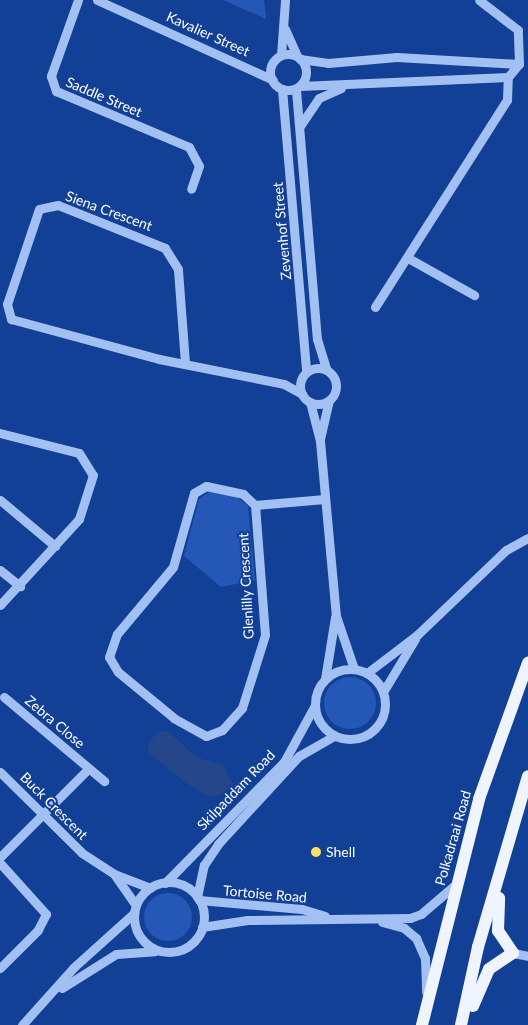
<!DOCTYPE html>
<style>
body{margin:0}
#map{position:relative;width:528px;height:1025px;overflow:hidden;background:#124097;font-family:Lato,sans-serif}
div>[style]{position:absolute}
.green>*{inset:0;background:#2558b6}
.round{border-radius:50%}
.water>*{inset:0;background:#254789}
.minor>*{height:9px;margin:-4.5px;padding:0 4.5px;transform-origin:4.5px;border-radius:4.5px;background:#a3c0f3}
.minor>.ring{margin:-4.5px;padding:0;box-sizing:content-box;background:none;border:9px solid #a3c0f3;border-radius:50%}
.major>*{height:12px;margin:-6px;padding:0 6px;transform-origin:6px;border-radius:6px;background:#eff4ff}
.dots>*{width:14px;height:14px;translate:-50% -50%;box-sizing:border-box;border:2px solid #124097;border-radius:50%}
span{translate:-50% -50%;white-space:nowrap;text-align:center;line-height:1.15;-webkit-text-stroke:4px #124097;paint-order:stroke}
.street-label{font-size:14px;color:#fff}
.poi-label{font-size:14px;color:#fff}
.left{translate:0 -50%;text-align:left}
</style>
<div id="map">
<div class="green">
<div style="clip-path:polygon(223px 0,264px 0,266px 19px)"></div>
<div style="clip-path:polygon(210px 491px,237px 497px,248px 506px,255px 580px,221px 587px,184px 556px,199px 499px)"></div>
<div class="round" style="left:324px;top:677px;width:52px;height:52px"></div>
<div class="round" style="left:144px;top:893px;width:48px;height:48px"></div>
</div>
<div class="water">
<div style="clip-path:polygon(167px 731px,198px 758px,223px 765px,233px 784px,220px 795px,207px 796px,185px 782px,148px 752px,149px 743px,158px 732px)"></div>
</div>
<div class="minor">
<div style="left:78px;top:0;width:81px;rotate:109.6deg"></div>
<div style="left:51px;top:76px;width:16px;rotate:72deg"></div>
<div style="left:56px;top:91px;width:144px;rotate:22.8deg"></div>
<div style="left:189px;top:147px;width:21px;rotate:62deg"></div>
<div style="left:199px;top:166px;width:24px;rotate:109deg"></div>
<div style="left:97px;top:0;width:193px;rotate:24.4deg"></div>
<div style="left:285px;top:29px;width:27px;rotate:66deg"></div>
<div class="ring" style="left:270px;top:54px;width:27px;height:27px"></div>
<div style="left:281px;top:55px;width:55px;rotate:-85.8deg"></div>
<div style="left:300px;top:59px;width:28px;rotate:8deg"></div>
<div style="left:328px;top:63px;width:69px;rotate:-5deg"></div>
<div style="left:397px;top:57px;width:122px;rotate:3.3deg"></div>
<div style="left:300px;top:86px;width:208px;rotate:-2.5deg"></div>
<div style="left:508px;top:77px;width:17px;rotate:-50deg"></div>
<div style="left:519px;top:64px;width:34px;rotate:-92deg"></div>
<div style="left:518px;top:30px;width:49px;rotate:-142.4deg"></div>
<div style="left:282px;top:89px;width:283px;rotate:85.1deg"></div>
<div style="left:296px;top:90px;width:250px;rotate:85.2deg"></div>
<div style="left:317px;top:339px;width:31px;rotate:73deg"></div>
<div style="left:300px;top:126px;width:34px;rotate:-56deg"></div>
<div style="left:319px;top:98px;width:24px;rotate:-24deg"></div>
<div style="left:408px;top:258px;width:76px;rotate:29.3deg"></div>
<div style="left:375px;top:307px;width:246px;rotate:-57.5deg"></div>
<div style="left:507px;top:100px;width:23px;rotate:-88deg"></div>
<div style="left:185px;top:363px;width:94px;rotate:-94.3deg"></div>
<div style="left:178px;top:269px;width:25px;rotate:-122deg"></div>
<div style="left:165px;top:248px;width:115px;rotate:-158.1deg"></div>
<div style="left:58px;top:205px;width:19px;rotate:168deg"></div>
<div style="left:39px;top:209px;width:100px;rotate:108.6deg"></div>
<div style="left:7px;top:304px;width:16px;rotate:75deg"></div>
<div style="left:11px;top:319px;width:153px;rotate:15.1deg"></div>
<div style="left:159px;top:359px;width:127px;rotate:11.3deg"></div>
<div style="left:284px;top:384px;width:21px;rotate:29deg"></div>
<div class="ring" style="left:300px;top:368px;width:27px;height:27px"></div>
<div style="left:310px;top:402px;width:40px;rotate:75.6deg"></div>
<div style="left:320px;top:441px;width:176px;rotate:84.8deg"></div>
<div style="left:336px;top:616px;width:56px;rotate:71.2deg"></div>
<div style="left:0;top:433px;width:81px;rotate:14.2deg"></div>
<div style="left:79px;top:453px;width:26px;rotate:58deg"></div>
<div style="left:93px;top:475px;width:46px;rotate:107.7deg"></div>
<div style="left:79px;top:519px;width:117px;rotate:132.6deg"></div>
<div style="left:320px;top:439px;width:39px;rotate:-77deg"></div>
<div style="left:206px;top:486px;width:38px;rotate:12deg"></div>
<div style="left:243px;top:494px;width:16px;rotate:43deg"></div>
<div style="left:255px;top:505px;width:130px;rotate:85.6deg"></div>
<div style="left:265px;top:635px;width:77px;rotate:107.5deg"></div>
<div style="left:242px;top:708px;width:30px;rotate:132deg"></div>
<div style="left:222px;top:730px;width:17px;rotate:159deg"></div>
<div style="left:206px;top:736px;width:37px;rotate:-151deg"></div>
<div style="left:174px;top:718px;width:72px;rotate:-140.6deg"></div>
<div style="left:118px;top:672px;width:17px;rotate:-121deg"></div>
<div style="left:109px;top:657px;width:24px;rotate:-71deg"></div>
<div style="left:117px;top:634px;width:87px;rotate:-50.1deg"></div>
<div style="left:173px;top:567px;width:77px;rotate:-74.2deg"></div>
<div style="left:194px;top:493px;width:14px;rotate:-30deg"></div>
<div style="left:0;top:500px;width:72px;rotate:39.9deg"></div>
<div style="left:255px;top:505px;width:70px;rotate:-4.9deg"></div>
<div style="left:0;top:570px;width:26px;rotate:39deg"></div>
<div class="ring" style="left:315px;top:669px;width:61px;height:61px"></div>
<div style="left:367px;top:673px;width:63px;rotate:-37.2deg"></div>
<div style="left:417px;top:635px;width:123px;rotate:-43.7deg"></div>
<div style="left:506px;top:550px;width:25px;rotate:-29deg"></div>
<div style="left:325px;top:679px;width:63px;rotate:-80.8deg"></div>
<div style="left:383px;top:692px;width:62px;rotate:-58.9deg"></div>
<div style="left:4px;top:697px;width:131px;rotate:40deg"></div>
<div style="left:0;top:772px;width:115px;rotate:44.6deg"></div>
<div style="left:82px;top:853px;width:38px;rotate:33deg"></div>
<div style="left:114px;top:874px;width:39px;rotate:21deg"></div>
<div style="left:0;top:857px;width:124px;rotate:-45deg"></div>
<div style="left:0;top:863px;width:69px;rotate:48deg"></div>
<div style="left:46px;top:914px;width:18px;rotate:117deg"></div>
<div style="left:38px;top:930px;width:54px;rotate:135deg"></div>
<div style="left:114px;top:874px;width:38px;rotate:55deg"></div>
<div class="ring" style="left:134px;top:882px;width:61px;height:61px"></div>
<div style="left:165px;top:883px;width:170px;rotate:-45.5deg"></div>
<div style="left:284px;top:762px;width:63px;rotate:-61.4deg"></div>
<div style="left:197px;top:897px;width:33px;rotate:-78deg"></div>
<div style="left:204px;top:865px;width:25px;rotate:-56deg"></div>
<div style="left:218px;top:844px;width:120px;rotate:-47.4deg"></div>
<div style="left:299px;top:756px;width:40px;rotate:-29.7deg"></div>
<div style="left:199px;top:900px;width:103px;rotate:5deg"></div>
<div style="left:302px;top:909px;width:24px;rotate:17deg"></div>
<div style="left:382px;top:922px;width:23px;rotate:15deg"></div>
<div style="left:404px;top:928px;width:16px;rotate:40deg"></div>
<div style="left:416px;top:938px;width:22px;rotate:66deg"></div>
<div style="left:425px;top:958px;width:34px;rotate:88deg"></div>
<div style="left:202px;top:927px;width:46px;rotate:-8.8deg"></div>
<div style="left:247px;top:920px;width:163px;rotate:-0.7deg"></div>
<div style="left:410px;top:918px;width:12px;rotate:-20deg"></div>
<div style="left:421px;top:914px;width:45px;rotate:-40.5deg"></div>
<div style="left:513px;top:953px;width:15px;rotate:11deg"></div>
<div style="left:62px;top:988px;width:64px;rotate:-32.2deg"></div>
<div style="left:116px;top:954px;width:39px;rotate:-4deg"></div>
<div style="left:22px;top:1025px;width:78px;rotate:-48.1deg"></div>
<div style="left:74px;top:967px;width:81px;rotate:-42deg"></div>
</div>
<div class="major">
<div style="left:473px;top:1006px;width:40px;rotate:-66.6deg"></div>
<div style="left:489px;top:969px;width:29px;rotate:-34deg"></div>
<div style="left:513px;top:953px;width:27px;rotate:-124deg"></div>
<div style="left:498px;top:931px;width:33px;rotate:-88deg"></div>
<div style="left:422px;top:1025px;width:233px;rotate:-75.8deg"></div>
<div style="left:479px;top:799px;width:145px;rotate:-70.2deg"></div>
<div style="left:461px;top:1025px;width:80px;rotate:-77.7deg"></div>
<div style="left:478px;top:947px;width:178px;rotate:-73.7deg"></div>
</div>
<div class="dots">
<div style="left:316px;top:852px;background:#ffe065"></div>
</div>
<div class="street-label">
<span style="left:208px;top:34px;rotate:24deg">Kavalier Street</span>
<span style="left:104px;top:97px;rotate:23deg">Saddle Street</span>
<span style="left:109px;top:211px;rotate:20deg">Siena Crescent</span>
<span style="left:282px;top:231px;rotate:-95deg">Zevenhof Street</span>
<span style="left:246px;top:586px;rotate:-93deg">Glenlilly Crescent</span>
<span style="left:55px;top:722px;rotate:40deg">Zebra Close</span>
<span style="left:236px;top:790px;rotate:-46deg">Skilpaddam Road</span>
<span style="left:54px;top:806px;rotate:45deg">Buck Crescent</span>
<span style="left:453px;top:838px;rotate:-74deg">Polkadraai Road</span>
<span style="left:265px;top:894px;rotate:5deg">Tortoise Road</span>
</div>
<div class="poi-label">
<span class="left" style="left:326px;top:852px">Shell</span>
</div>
</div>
